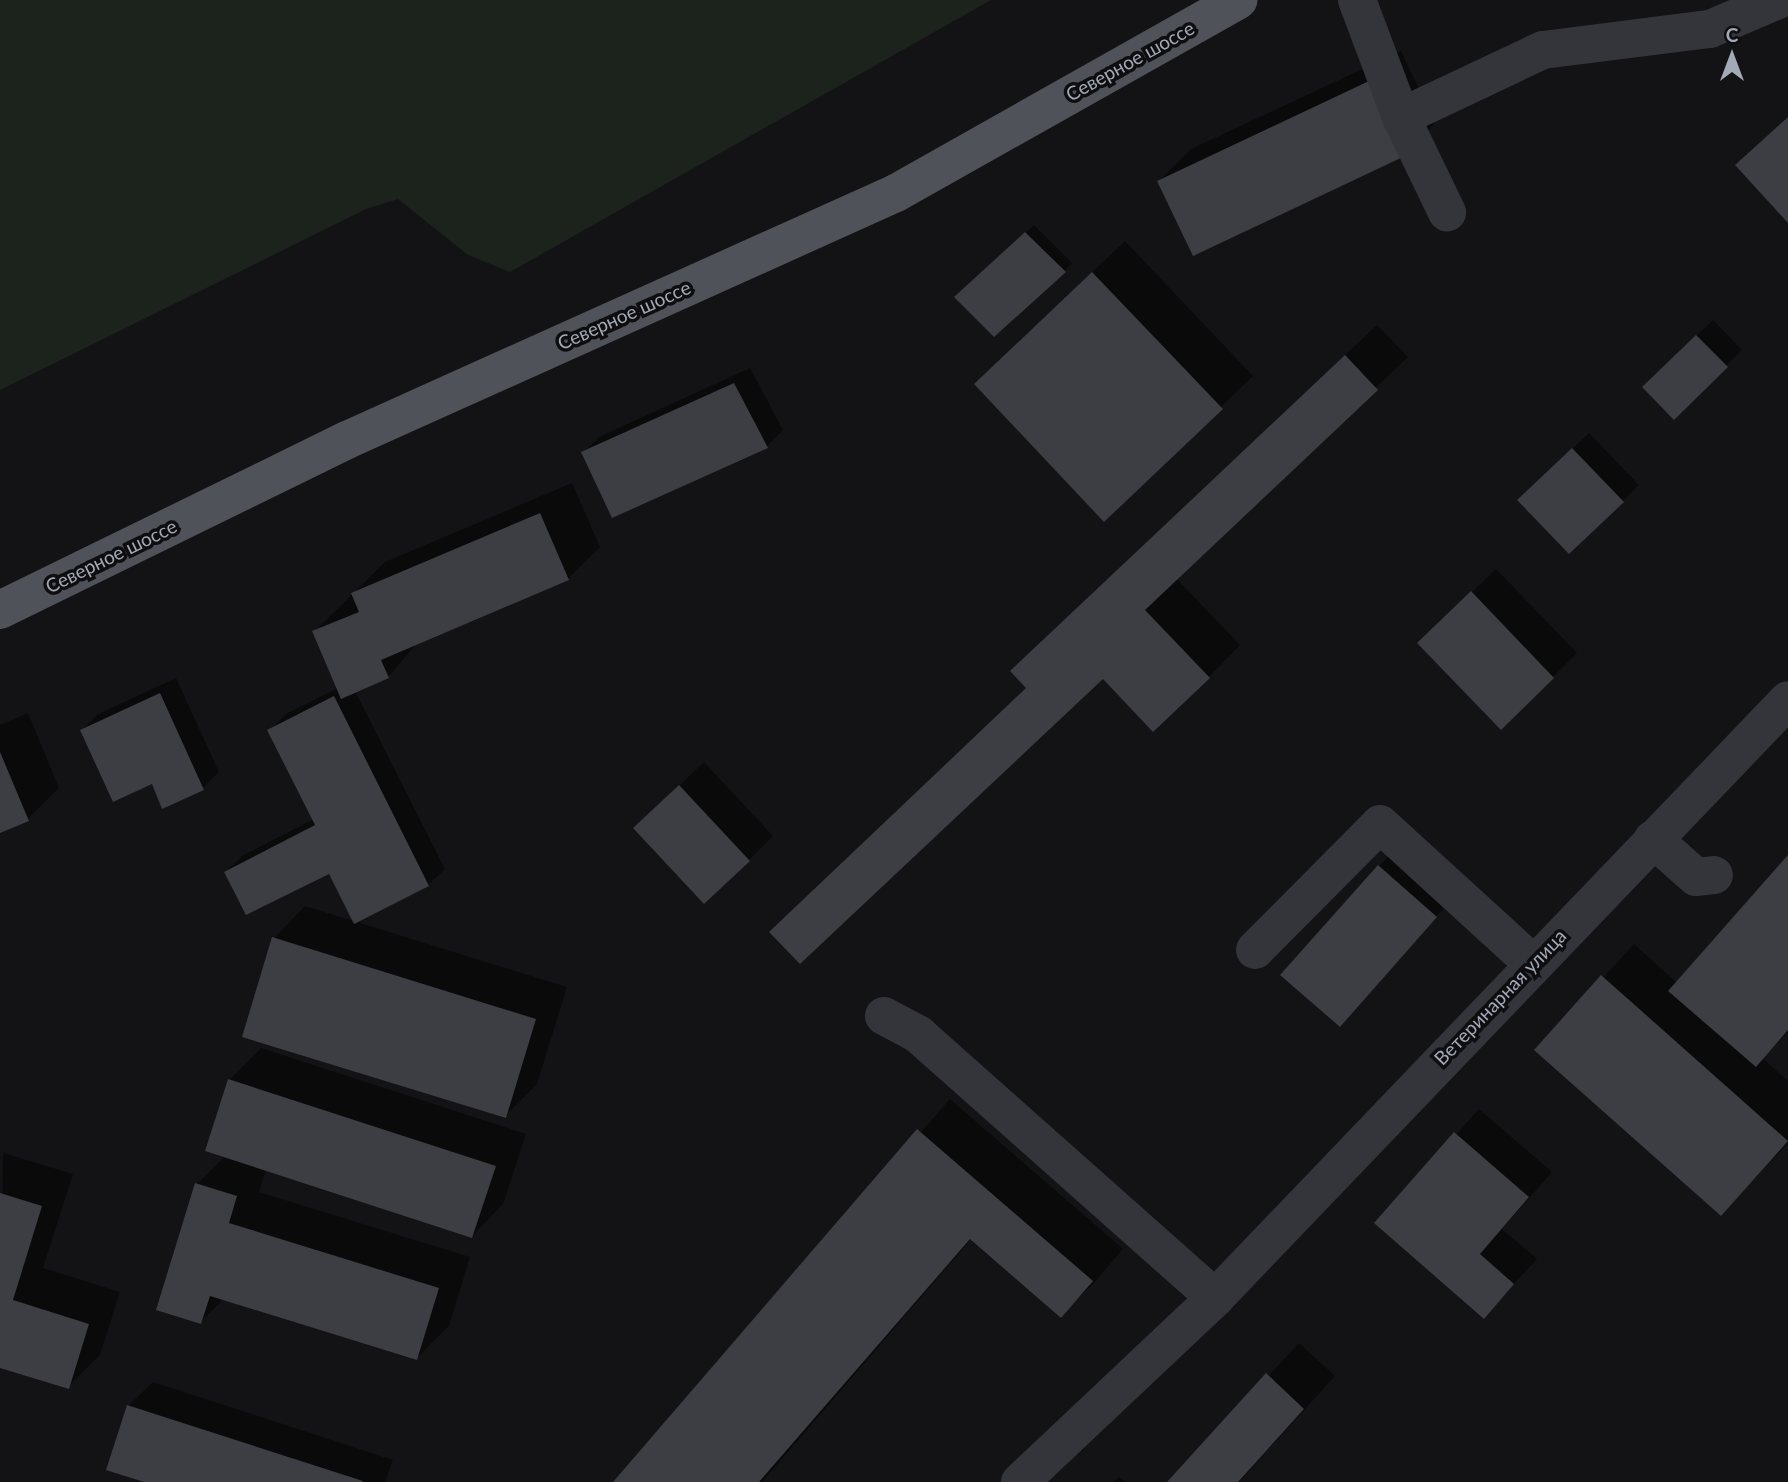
<!DOCTYPE html>
<meta charset="utf-8">
<style>
body{margin:0}
#map{position:relative;width:1788px;height:1482px;overflow:hidden;background:#131315;font-family:Lato,sans-serif}
div>[style]{position:absolute}
.green>*{inset:0;background:#1b231c}
.shadow>*{inset:0;background:#0007}
.building>*{inset:0;background:#3c3e43}
.minor>*{height:38px;margin:-19px;padding:0 19px;transform-origin:19px;border-radius:19px;background:#34353a}
.major>*{height:38px;margin:-19px;padding:0 19px;transform-origin:19px;border-radius:19px;background:#50525a}
span{translate:-50% -50%;white-space:nowrap;text-align:center;line-height:1.15;-webkit-text-stroke:7px #0e0e10;paint-order:stroke}
.street-label{font-size:19px;color:#a3aab7}
.north{position:absolute;left:1697px;top:21px;width:70px;height:70px;-webkit-text-stroke:5px #0e0e10;paint-order:stroke;rotate:0deg;font-size:19px;font-weight:700;line-height:28px;text-align:center;color:#a3aab7}
.north::after{content:'';display:block;margin:auto;width:24px;height:32px;background:#a3aab7;clip-path:polygon(50% 0,100% 100%,50% 72%,0 100%)}
</style>
<div id="map">
<div class="green">
<div style="clip-path:polygon(0 0,991px 0,510px 272px,468px 255px,398px 199px,366px 209px,0 390px)"></div>
</div>
<div class="shadow">
<div style="clip-path:polygon(1401px 51px,1435px 123px,1404px 155px,1159px 181px,1191px 149px)"></div>
<div style="clip-path:polygon(1034px 225px,1072px 263px,1065px 271px,964px 290px)"></div>
<div style="clip-path:polygon(1125px 241px,1253px 376px,1104px 519px,1007px 353px)"></div>
<div style="clip-path:polygon(1713px 320px,1742px 350px,1674px 417px,1644px 387px)"></div>
<div style="clip-path:polygon(1377px 325px,1408px 357px,1176px 578px,1240px 645px,1209px 677px,1103px 676px,771px 932px,1027px 688px,1044px 639px)"></div>
<div style="clip-path:polygon(750px 368px,783px 430px,767px 446px,583px 453px,599px 437px)"></div>
<div style="clip-path:polygon(1589px 433px,1639px 485px,1623px 501px,1536px 484px)"></div>
<div style="clip-path:polygon(572px 483px,600px 547px,568px 579px,418px 642px,388px 677px,355px 691px,445px 869px,428px 885px,355px 921px,330px 872px,226px 872px,242px 856px,314px 819px,270px 730px,286px 714px,338px 688px,314px 632px,385px 562px)"></div>
<div style="clip-path:polygon(1496px 569px,1577px 653px,1553px 677px,1444px 619px)"></div>
<div style="clip-path:polygon(176px 678px,219px 772px,203px 788px,152px 782px,82px 730px,98px 714px)"></div>
<div style="clip-path:polygon(28px 713px,59px 788px,28px 819px,0 831px,0 725px)"></div>
<div style="clip-path:polygon(704px 762px,773px 836px,749px 860px,660px 804px)"></div>
<div style="clip-path:polygon(1403px 842px,1459px 891px,1340px 1025px,1379px 866px)"></div>
<div style="clip-path:polygon(1788px 858px,1788px 1032px,1762px 1058px,1788px 1081px,1788px 1143px,1721px 1214px,1537px 1050px,1634px 944px,1677px 983px)"></div>
<div style="clip-path:polygon(305px 906px,567px 987px,537px 1084px,505px 1116px,274px 938px)"></div>
<div style="clip-path:polygon(261px 1048px,526px 1134px,503px 1204px,472px 1236px,266px 1169px,259px 1192px,470px 1257px,449px 1326px,417px 1358px,224px 1298px,201px 1322px,197px 1184px,225px 1156px,229px 1080px)"></div>
<div style="clip-path:polygon(950px 1099px,1123px 1249px,1093px 1284px,1061px 1315px,972px 1238px,762px 1482px,615px 1482px)"></div>
<div style="clip-path:polygon(1479px 1109px,1552px 1172px,1502px 1229px,1537px 1259px,1484px 1316px,1377px 1223px)"></div>
<div style="clip-path:polygon(3px 1153px,73px 1174px,43px 1268px,120px 1292px,100px 1355px,68px 1387px,0 1366px)"></div>
<div style="clip-path:polygon(1299px 1343px,1335px 1376px,1239px 1482px,1170px 1482px)"></div>
<div style="clip-path:polygon(153px 1382px,393px 1460px,385px 1482px,150px 1482px,128px 1406px)"></div>
<div style="clip-path:polygon(1119px 1477px,1125px 1482px,1114px 1482px)"></div>
</div>
<div class="building">
<div style="clip-path:polygon(1369px 81px,1405px 156px,1193px 256px,1157px 181px)"></div>
<div style="clip-path:polygon(1788px 117px,1788px 223px,1735px 165px)"></div>
<div style="clip-path:polygon(1025px 232px,1066px 272px,994px 337px,954px 297px)"></div>
<div style="clip-path:polygon(1092px 272px,1223px 409px,1104px 522px,974px 384px)"></div>
<div style="clip-path:polygon(1696px 335px,1728px 367px,1674px 420px,1642px 387px)"></div>
<div style="clip-path:polygon(1345px 355px,1378px 390px,1145px 610px,1210px 678px,1153px 732px,1103px 679px,800px 964px,769px 932px,1026px 688px,1010px 671px)"></div>
<div style="clip-path:polygon(734px 383px,768px 448px,612px 518px,581px 452px)"></div>
<div style="clip-path:polygon(1572px 448px,1624px 502px,1569px 554px,1517px 500px)"></div>
<div style="clip-path:polygon(540px 513px,569px 580px,381px 660px,389px 678px,341px 699px,312px 631px,359px 612px,351px 593px)"></div>
<div style="clip-path:polygon(1471px 591px,1554px 678px,1501px 730px,1417px 643px)"></div>
<div style="clip-path:polygon(160px 693px,204px 790px,162px 809px,152px 784px,113px 802px,80px 730px)"></div>
<div style="clip-path:polygon(334px 696px,429px 886px,354px 924px,329px 874px,246px 915px,224px 872px,315px 825px,267px 730px)"></div>
<div style="clip-path:polygon(0 752px,29px 821px,0 833px)"></div>
<div style="clip-path:polygon(679px 785px,750px 861px,704px 904px,633px 828px)"></div>
<div style="clip-path:polygon(1788px 855px,1788px 1030px,1756px 1067px,1668px 991px)"></div>
<div style="clip-path:polygon(1378px 865px,1437px 917px,1340px 1027px,1280px 975px)"></div>
<div style="clip-path:polygon(272px 937px,536px 1019px,506px 1118px,242px 1037px)"></div>
<div style="clip-path:polygon(1601px 975px,1788px 1141px,1721px 1216px,1534px 1050px)"></div>
<div style="clip-path:polygon(228px 1079px,496px 1166px,472px 1238px,205px 1151px)"></div>
<div style="clip-path:polygon(917px 1129px,1093px 1281px,1061px 1318px,970px 1239px,759px 1482px,613px 1482px)"></div>
<div style="clip-path:polygon(1454px 1132px,1529px 1197px,1480px 1254px,1514px 1284px,1484px 1319px,1374px 1223px)"></div>
<div style="clip-path:polygon(195px 1183px,237px 1196px,229px 1223px,439px 1288px,417px 1360px,210px 1296px,201px 1324px,156px 1310px)"></div>
<div style="clip-path:polygon(0 1193px,42px 1206px,13px 1300px,89px 1324px,69px 1389px,0 1368px)"></div>
<div style="clip-path:polygon(1266px 1373px,1304px 1409px,1238px 1482px,1167px 1482px)"></div>
<div style="clip-path:polygon(127px 1405px,363px 1481px,362px 1482px,144px 1482px,106px 1470px)"></div>
</div>
<div class="minor">
<div style="left:1357px;top:0;width:125px;rotate:69.4deg"></div>
<div style="left:1401px;top:117px;width:106px;rotate:64.2deg"></div>
<div style="left:1401px;top:117px;width:157px;rotate:-25.3deg"></div>
<div style="left:1543px;top:50px;width:168px;rotate:-7.2deg"></div>
<div style="left:1710px;top:29px;width:74px;rotate:-23.1deg"></div>
<div style="left:1653px;top:839px;width:57px;rotate:41.5deg"></div>
<div style="left:1696px;top:877px;width:18px;rotate:-6deg"></div>
<div style="left:1255px;top:950px;width:177px;rotate:-45.2deg"></div>
<div style="left:1380px;top:824px;width:206px;rotate:42.4deg"></div>
<div style="left:884px;top:1016px;width:40px;rotate:28deg"></div>
<div style="left:919px;top:1035px;width:396px;rotate:41.6deg"></div>
<div style="left:1020px;top:1482px;width:268px;rotate:-43.3deg"></div>
<div style="left:1215px;top:1298px;width:828px;rotate:-46.22deg"></div>
</div>
<div class="major">
<div style="left:0;top:610px;width:386px;rotate:-26.1deg"></div>
<div style="left:347px;top:440px;width:602px;rotate:-24.22deg"></div>
<div style="left:896px;top:193px;width:393px;rotate:-29.4deg"></div>
</div>
<div class="street-label">
<span style="left:1130px;top:61px;rotate:-29deg">Северное шоссе</span>
<span style="left:624px;top:315px;rotate:-24deg">Северное шоссе</span>
<span style="left:111px;top:556px;rotate:-26deg">Северное шоссе</span>
<span style="left:1500px;top:997px;rotate:-46deg">Ветеринарная улица</span>
</div>
<div class="north">С</div>
</div>
